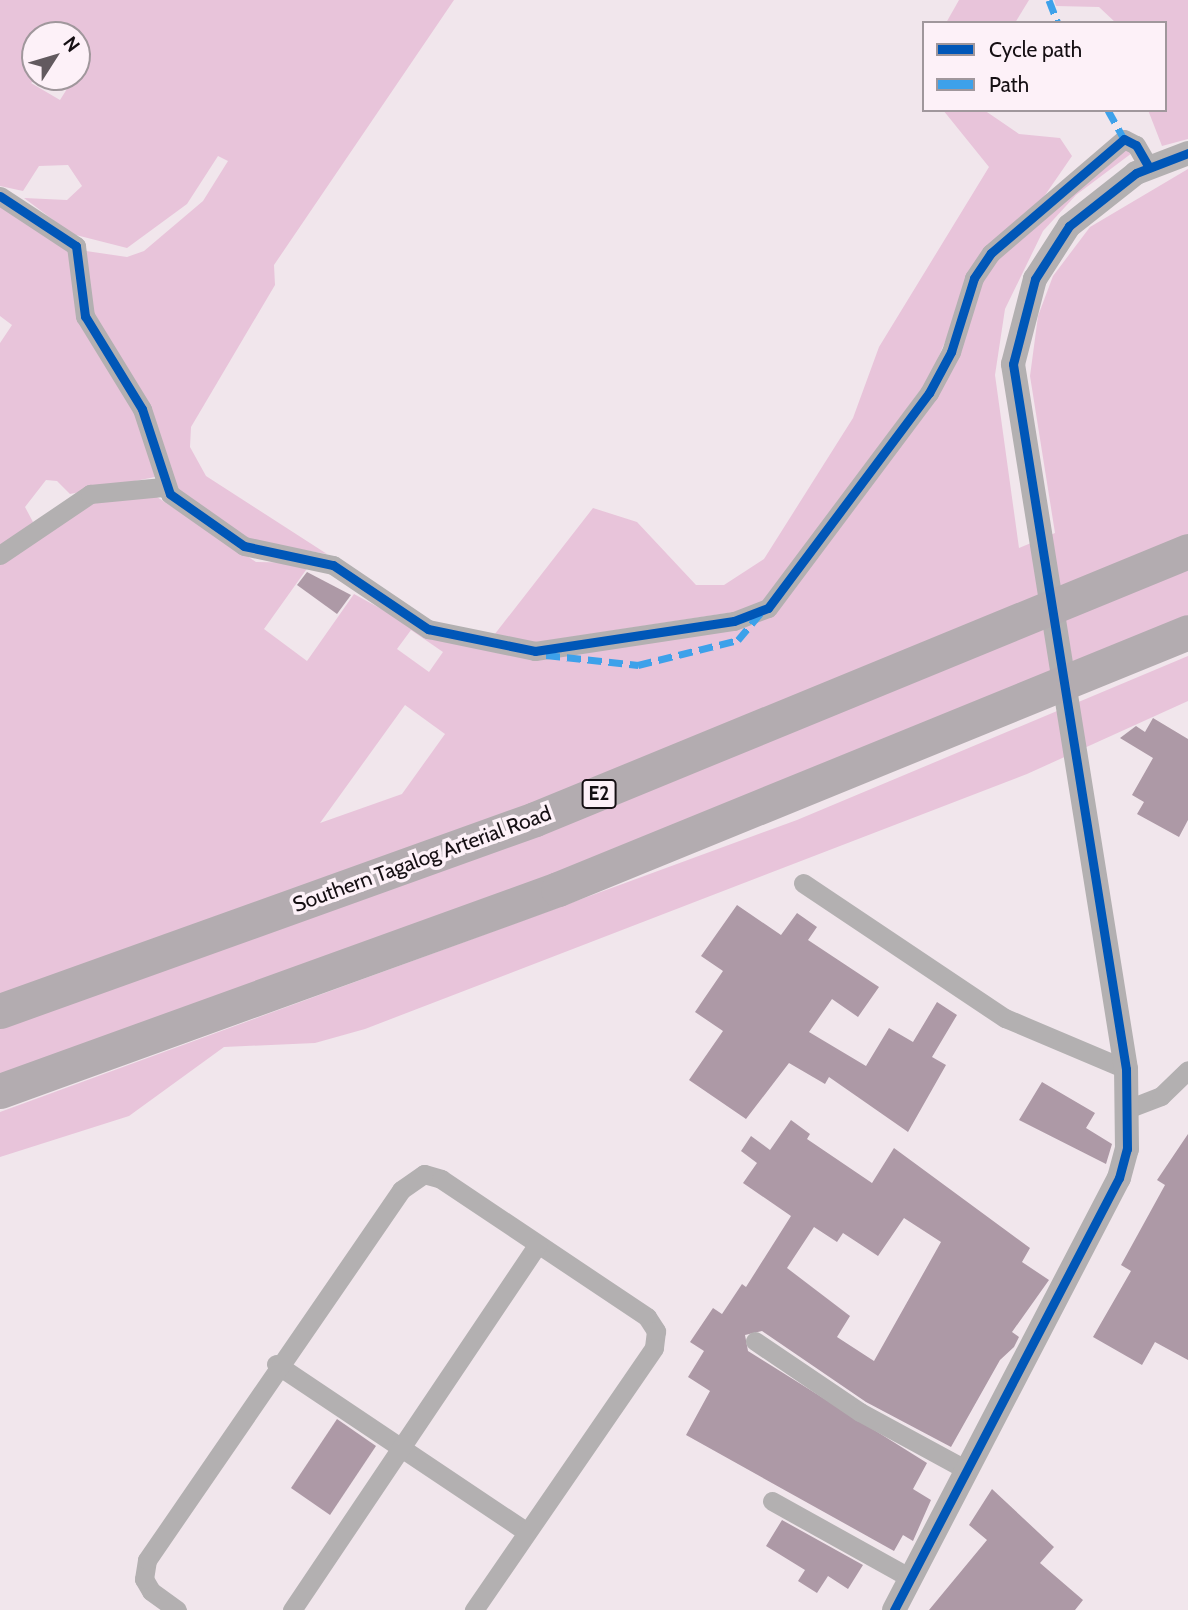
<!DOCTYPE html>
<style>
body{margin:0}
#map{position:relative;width:1188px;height:1610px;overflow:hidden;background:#f1e6ec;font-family:Cabin,sans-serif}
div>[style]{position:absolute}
.green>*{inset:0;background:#e8c4da}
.building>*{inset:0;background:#ad99a6}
.minor>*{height:19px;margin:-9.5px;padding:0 9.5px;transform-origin:9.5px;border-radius:9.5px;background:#b3b0b1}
.tertiary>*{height:24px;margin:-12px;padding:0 12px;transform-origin:12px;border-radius:12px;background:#b3b0b1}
.motorway>*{height:35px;margin:-17.5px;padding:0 17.5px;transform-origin:17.5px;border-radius:17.5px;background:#b3acb0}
.quiet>*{height:7px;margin-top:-3.5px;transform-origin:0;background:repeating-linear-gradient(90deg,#3da1ea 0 14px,transparent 0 21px)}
.cycleway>*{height:9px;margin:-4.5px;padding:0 4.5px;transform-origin:4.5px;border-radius:4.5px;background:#0057b8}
span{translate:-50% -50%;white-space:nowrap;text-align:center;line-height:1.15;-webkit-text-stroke:7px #fdf1f8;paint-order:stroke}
.shield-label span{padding:2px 5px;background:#fdf1f8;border:2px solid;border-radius:5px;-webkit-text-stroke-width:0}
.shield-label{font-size:19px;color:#150f13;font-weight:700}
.street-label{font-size:21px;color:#150f13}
.legend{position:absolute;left:922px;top:21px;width:245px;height:91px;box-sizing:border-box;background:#fdf1f8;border:2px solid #a0979c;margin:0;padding:9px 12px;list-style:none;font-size:21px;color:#150f13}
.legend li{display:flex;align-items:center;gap:14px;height:35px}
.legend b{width:35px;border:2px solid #a0979c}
.north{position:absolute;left:21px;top:21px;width:70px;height:70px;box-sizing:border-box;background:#fdf1f8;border:2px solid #a0979c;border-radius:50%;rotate:53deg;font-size:19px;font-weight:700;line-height:28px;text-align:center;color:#150f13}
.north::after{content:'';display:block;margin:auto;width:24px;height:32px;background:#625a5f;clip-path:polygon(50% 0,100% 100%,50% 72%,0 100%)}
</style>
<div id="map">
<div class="green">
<div style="clip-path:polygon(evenodd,0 0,454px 0,274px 265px,275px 285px,191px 427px,190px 447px,206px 476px,327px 554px,252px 541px,176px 490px,94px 322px,86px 251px,127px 257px,144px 251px,203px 201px,228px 161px,218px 156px,187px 204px,127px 248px,72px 234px,24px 198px,67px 200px,82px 186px,68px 165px,39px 166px,23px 191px,0 186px,0 0,35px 35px,77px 35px,82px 65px,60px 100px,31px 83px,39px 77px,35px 35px)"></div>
<div style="clip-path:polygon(959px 0,1029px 0,1015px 23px,946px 23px)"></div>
<div style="clip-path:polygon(1054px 0,1188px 0,1188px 139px,1162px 146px,1148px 110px,1165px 110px,1165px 23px,1116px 23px,1099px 7px,1056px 6px)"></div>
<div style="clip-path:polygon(943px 110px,984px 110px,1019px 134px,1060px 138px,1072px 156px,1041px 201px,1019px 218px,953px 323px,930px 377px,760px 608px,532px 643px,491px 639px,593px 508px,637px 522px,696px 585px,724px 585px,764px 559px,853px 418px,879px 347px,989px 167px)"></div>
<div style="clip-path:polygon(evenodd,1123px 147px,1132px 153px,1076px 195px,1043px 231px,1005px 309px,995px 375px,1019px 548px,1055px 533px,1030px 376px,1038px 316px,1053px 276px,1090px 227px,1188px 169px,1188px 536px,540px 803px,0 997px,0 565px,86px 501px,157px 497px,256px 562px,311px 563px,264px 629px,307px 661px,354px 594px,438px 640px,481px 647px,741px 626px,864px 495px,990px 266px,1123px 147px,411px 630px,443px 652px,429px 672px,397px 649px,411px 630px,1123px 147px,405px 705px,445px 734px,402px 794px,320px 823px,405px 705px)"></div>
<div style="clip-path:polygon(0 202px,67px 249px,129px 392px,155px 477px,70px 494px,57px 481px,46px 480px,25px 507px,33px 522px,0 548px,0 343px,12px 325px,0 316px)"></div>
<div style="clip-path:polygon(1188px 567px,1188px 620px,562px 875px,0 1077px,0 1026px,538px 834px)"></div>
<div style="clip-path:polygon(1188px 656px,1188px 701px,1027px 774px,365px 1029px,315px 1043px,224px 1047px,129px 1116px,0 1157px,0 1112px,797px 820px)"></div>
</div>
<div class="building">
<div style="clip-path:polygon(307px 572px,351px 595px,337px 614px,297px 585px)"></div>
<div style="clip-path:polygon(1153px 718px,1188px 739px,1188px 820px,1179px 837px,1137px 814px,1144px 802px,1132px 795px,1153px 758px,1120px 738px,1136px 726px,1145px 732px)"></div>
<div style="clip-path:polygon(737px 905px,781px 935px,797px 913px,817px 927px,808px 940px,879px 987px,858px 1017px,832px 999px,809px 1032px,866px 1066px,889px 1028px,913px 1042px,937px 1002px,957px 1015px,932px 1057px,946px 1065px,908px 1132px,829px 1077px,825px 1084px,789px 1063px,746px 1119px,689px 1080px,723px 1031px,695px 1012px,723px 971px,701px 956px)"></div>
<div style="clip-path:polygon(1042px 1082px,1095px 1113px,1086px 1128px,1112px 1144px,1106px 1164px,1019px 1120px)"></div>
<div style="clip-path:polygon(evenodd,791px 1120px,810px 1134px,807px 1139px,872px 1183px,894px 1148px,1030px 1248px,1022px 1262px,1049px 1280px,1012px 1332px,1019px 1337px,1014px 1347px,1000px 1360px,951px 1447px,866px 1402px,762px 1331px,745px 1335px,748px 1351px,927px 1463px,913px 1489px,931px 1500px,913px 1541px,903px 1535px,894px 1551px,686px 1435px,710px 1391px,688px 1377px,704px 1351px,690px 1342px,713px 1308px,722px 1314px,742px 1284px,746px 1287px,791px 1216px,743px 1183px,757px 1163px,741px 1151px,751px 1136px,770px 1150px,791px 1120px,904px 1218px,941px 1242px,874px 1361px,837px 1337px,850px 1316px,787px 1268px,814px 1227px,837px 1242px,843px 1233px,878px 1256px,904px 1218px)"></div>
<div style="clip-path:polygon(1188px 1134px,1188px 1360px,1155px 1342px,1142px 1365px,1093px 1337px,1131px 1271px,1121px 1265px,1165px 1185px,1157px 1180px)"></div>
<div style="clip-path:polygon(337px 1419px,376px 1446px,330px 1515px,291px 1488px)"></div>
<div style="clip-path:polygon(992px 1489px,1054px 1547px,1040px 1563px,1083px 1600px,1075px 1610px,929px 1610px,987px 1540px,969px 1525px)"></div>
<div style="clip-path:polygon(782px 1520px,863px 1565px,848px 1589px,828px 1576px,817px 1593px,798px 1581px,805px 1570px,766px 1546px)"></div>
</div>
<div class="minor">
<div style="left:0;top:196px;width:91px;rotate:33.3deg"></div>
<div style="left:76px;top:246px;width:71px;rotate:82.7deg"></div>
<div style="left:85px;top:316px;width:109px;rotate:58.5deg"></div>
<div style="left:142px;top:409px;width:89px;rotate:71.8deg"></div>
<div style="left:170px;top:494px;width:90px;rotate:35.1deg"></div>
<div style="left:244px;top:546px;width:91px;rotate:12.1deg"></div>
<div style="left:333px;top:565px;width:115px;rotate:34deg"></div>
<div style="left:428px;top:629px;width:109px;rotate:11.6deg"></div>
<div style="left:535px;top:651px;width:201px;rotate:-8.6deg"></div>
<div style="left:734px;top:621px;width:36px;rotate:-21deg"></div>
<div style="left:768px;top:608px;width:269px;rotate:-53.2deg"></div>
<div style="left:929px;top:393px;width:47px;rotate:-61.8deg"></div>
<div style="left:951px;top:352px;width:77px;rotate:-72.7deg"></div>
<div style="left:974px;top:278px;width:30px;rotate:-56deg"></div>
<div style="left:991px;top:253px;width:175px;rotate:-40.6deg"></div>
<div style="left:1124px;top:139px;width:13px;rotate:27deg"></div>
<div style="left:1136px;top:145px;width:24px;rotate:60deg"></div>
<div style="left:0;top:555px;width:109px;rotate:-34.1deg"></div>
<div style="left:90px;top:494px;width:73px;rotate:-5.5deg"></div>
<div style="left:803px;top:883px;width:243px;rotate:33.8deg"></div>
<div style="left:1005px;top:1018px;width:131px;rotate:22.9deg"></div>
<div style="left:1130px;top:1108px;width:33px;rotate:-21deg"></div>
<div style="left:1161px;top:1096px;width:37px;rotate:-44deg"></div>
<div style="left:755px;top:1341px;width:127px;rotate:34.1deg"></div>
<div style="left:860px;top:1412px;width:117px;rotate:28.5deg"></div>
<div style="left:276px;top:1364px;width:302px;rotate:33.8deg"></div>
<div style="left:772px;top:1501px;width:154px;rotate:29.1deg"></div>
<div style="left:177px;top:1610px;width:32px;rotate:-144deg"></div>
<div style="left:151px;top:1591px;width:14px;rotate:-120deg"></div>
<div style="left:144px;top:1579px;width:19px;rotate:-81deg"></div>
<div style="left:147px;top:1560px;width:449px;rotate:-55.5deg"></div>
<div style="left:401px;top:1190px;width:28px;rotate:-35deg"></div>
<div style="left:424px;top:1174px;width:18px;rotate:16deg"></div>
<div style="left:441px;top:1179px;width:248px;rotate:33.8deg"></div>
<div style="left:647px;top:1317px;width:17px;rotate:57deg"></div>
<div style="left:656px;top:1331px;width:17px;rotate:97deg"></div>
<div style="left:654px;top:1348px;width:318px;rotate:124.5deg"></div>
<div style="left:292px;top:1610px;width:440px;rotate:-56.1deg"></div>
</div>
<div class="tertiary">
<div style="left:894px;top:1610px;width:487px;rotate:-62.5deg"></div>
<div style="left:1119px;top:1178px;width:30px;rotate:-75deg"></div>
<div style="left:1127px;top:1149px;width:80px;rotate:-90.7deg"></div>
<div style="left:1126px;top:1069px;width:714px;rotate:-99.11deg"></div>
<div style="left:1013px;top:364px;width:88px;rotate:-75.5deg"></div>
<div style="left:1035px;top:279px;width:63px;rotate:-57.3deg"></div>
<div style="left:1069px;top:226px;width:85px;rotate:-38.3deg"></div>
<div style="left:1136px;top:173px;width:56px;rotate:-21deg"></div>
</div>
<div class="motorway">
<div style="left:0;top:1011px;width:568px;rotate:-19.74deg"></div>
<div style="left:535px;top:819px;width:706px;rotate:-22.31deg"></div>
<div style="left:0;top:1091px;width:593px;rotate:-19.9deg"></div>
<div style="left:558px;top:889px;width:680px;rotate:-22.19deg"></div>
</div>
<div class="quiet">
<div style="left:1049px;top:0;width:25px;rotate:69deg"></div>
<div style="left:1108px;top:110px;width:33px;rotate:61deg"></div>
<div style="left:546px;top:655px;width:93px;rotate:6.2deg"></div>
<div style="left:638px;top:665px;width:103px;rotate:-14deg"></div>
<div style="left:738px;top:640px;width:35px;rotate:-50deg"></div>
</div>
<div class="cycleway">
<div style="left:0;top:196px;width:91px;rotate:33.3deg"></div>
<div style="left:76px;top:246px;width:71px;rotate:82.7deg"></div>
<div style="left:85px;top:316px;width:109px;rotate:58.5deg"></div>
<div style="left:142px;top:409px;width:89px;rotate:71.8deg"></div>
<div style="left:170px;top:494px;width:90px;rotate:35.1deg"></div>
<div style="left:244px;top:546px;width:91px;rotate:12.1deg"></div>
<div style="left:333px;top:565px;width:115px;rotate:34deg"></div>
<div style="left:428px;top:629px;width:109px;rotate:11.6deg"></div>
<div style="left:535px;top:651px;width:201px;rotate:-8.6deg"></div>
<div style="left:734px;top:621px;width:36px;rotate:-21deg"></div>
<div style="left:768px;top:608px;width:269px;rotate:-53.2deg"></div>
<div style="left:929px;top:393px;width:47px;rotate:-61.8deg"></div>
<div style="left:951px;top:352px;width:77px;rotate:-72.7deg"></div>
<div style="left:974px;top:278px;width:30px;rotate:-56deg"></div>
<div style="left:991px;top:253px;width:175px;rotate:-40.6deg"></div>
<div style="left:1124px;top:139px;width:13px;rotate:27deg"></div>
<div style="left:1136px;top:145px;width:24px;rotate:60deg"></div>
<div style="left:894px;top:1610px;width:487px;rotate:-62.5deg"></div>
<div style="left:1119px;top:1178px;width:30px;rotate:-75deg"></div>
<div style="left:1127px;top:1149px;width:80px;rotate:-90.7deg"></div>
<div style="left:1126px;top:1069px;width:714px;rotate:-99.11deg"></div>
<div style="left:1013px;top:364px;width:88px;rotate:-75.5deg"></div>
<div style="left:1035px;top:279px;width:63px;rotate:-57.3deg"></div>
<div style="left:1069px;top:226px;width:85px;rotate:-38.3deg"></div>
<div style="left:1136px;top:173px;width:56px;rotate:-21deg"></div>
</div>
<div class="shield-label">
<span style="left:599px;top:794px">E2</span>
</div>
<div class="street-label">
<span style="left:422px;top:859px;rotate:-20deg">Southern Tagalog Arterial Road</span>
</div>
<ul class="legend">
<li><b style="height:9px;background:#0057b8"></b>Cycle path</li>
<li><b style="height:9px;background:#3da1ea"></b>Path</li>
</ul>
<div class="north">N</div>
</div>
